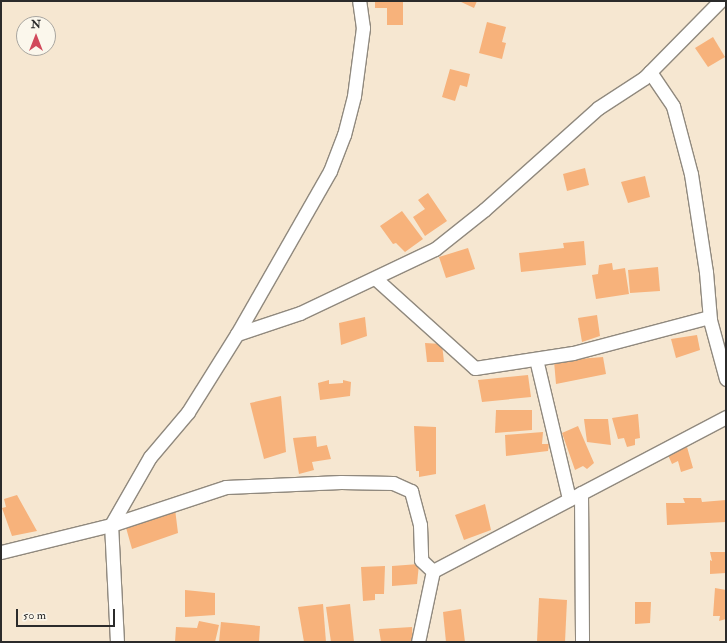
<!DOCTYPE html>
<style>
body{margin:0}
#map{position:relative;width:727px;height:643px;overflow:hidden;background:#f6e7d1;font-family:"IM FELL Double Pica",serif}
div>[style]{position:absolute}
.building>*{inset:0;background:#f7b27b}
.roads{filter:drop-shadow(1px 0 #90897e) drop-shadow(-1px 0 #90897e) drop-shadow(0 1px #90897e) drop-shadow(0 -1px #90897e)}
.minor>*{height:13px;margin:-6.5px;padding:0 6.5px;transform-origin:6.5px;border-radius:6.5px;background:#fff}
span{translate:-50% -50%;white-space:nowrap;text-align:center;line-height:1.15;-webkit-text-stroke:3px #fbf7ec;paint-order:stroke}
.frame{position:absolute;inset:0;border:2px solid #2b2b2b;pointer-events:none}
.north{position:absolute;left:16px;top:16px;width:40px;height:40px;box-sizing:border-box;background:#fbf7ec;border:1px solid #a8a59f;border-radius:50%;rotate:0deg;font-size:11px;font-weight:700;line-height:16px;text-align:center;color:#2b2b2b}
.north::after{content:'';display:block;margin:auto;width:14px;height:18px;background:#d1495b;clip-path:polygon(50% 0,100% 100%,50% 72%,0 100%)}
.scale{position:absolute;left:16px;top:609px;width:99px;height:18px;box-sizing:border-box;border:2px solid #2b2b2b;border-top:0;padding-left:5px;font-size:12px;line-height:14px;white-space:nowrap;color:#2b2b2b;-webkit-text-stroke:3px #fbf7ec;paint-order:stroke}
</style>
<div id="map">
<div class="building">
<div style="clip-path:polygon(375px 1px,403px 1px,403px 25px,387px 25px,387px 8px,375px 8px)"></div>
<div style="clip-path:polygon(459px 1px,477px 1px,474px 8px)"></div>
<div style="clip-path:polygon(487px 22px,506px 27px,502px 42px,506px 43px,502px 59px,479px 53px)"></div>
<div style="clip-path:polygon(713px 37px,725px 57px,708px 67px,695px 48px)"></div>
<div style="clip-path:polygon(450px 69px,470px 74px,467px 87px,460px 85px,455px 101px,442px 97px)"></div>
<div style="clip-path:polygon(585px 168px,589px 185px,567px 191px,563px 174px)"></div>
<div style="clip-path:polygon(645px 176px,650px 197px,628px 203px,621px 182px)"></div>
<div style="clip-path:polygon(428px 193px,447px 221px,425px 236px,413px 217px,425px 209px,418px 200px)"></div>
<div style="clip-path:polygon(402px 211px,423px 239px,405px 252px,396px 243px,393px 244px,380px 226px)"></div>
<div style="clip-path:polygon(584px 241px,586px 265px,521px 272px,519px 253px,564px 248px,563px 243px)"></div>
<div style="clip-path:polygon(468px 248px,475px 269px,446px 278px,439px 257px)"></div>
<div style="clip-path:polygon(612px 263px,613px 270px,625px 268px,629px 294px,596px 299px,592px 275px,598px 274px,599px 265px)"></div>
<div style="clip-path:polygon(658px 267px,660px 291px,630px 293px,628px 270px)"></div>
<div style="clip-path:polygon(597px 315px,600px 336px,582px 342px,578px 318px)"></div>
<div style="clip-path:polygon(365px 317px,367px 336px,341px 345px,339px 323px)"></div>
<div style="clip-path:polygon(697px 335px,700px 350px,676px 358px,671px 339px)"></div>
<div style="clip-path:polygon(425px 343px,442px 344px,444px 362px,427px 362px)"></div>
<div style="clip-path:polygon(603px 357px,606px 374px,556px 384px,554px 361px)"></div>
<div style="clip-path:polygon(528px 375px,531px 397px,482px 402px,478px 380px)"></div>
<div style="clip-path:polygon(329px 380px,329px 384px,343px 383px,343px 380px,351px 382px,350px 396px,320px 400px,318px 383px)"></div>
<div style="clip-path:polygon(281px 396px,286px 452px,264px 459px,250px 403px)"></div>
<div style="clip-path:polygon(496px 410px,532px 410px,532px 430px,495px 433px)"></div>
<div style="clip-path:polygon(638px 414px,640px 438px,635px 439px,635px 445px,627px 447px,624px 438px,618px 439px,612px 418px)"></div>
<div style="clip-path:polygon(584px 419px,608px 419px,611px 445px,587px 442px)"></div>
<div style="clip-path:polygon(414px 426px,436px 427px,436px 474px,419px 477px,419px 471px,416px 471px)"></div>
<div style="clip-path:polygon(578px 426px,594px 463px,587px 469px,583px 466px,575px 470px,562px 433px)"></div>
<div style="clip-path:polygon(543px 432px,542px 444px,549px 444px,548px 451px,506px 456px,505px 435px)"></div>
<div style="clip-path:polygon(316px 436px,317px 447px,327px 445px,331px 459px,312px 462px,314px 470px,299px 474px,293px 438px)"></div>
<div style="clip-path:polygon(687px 447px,693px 468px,681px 472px,678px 461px,672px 464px,668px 455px)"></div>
<div style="clip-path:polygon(17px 495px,37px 531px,12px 536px,2px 508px,6px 507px,4px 499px)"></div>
<div style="clip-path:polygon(683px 498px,701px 498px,702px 502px,726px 500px,726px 522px,667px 525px,666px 503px,685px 503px)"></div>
<div style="clip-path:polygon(485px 504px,491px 530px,464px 540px,455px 515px)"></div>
<div style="clip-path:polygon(175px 509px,178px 533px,132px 549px,125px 524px)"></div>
<div style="clip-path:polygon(710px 552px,726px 552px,726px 573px,710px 574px,710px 560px,712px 561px)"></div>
<div style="clip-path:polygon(419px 564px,417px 584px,392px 586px,392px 566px)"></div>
<div style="clip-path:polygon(385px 566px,384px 594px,375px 594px,375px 600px,363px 601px,361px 567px)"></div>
<div style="clip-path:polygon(715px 588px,726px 590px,726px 619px,719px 621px,720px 616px,713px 616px)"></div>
<div style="clip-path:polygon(185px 590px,215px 593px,215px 615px,185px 617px)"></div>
<div style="clip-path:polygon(539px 598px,567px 600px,565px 642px,537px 642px)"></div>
<div style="clip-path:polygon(635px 602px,651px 602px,650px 623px,635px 624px)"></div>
<div style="clip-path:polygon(323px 604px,326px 642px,304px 642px,298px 607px)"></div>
<div style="clip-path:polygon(350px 604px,354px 642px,331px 642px,326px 607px)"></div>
<div style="clip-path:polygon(461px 609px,465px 642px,446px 642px,443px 612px)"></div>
<div style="clip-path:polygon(199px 621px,219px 625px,215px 642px,175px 642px,176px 627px,197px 628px)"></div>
<div style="clip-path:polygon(221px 622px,260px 626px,259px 642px,219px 642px)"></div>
<div style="clip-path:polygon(412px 627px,413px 641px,381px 642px,379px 629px)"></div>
</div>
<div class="roads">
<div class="minor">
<div style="left:650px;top:72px;width:41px;rotate:55.9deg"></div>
<div style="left:673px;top:106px;width:70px;rotate:75.2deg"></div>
<div style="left:691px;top:174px;width:99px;rotate:81.3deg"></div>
<div style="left:706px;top:272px;width:48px;rotate:85.2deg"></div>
<div style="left:710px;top:320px;width:61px;rotate:74.8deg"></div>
<div style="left:376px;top:279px;width:133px;rotate:42deg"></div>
<div style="left:475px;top:368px;width:99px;rotate:-8.7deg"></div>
<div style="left:573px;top:353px;width:141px;rotate:-14.8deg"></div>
<div style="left:237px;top:334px;width:66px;rotate:-18.4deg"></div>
<div style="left:300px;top:313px;width:149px;rotate:-25.4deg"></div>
<div style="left:435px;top:249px;width:63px;rotate:-38.5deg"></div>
<div style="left:484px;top:210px;width:153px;rotate:-41.8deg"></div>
<div style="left:598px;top:108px;width:55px;rotate:-33.1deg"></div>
<div style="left:644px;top:78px;width:108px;rotate:-45.4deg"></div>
<div style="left:536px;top:359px;width:144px;rotate:76.7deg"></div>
<div style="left:581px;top:493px;width:149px;rotate:89.6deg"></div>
<div style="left:1px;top:552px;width:113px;rotate:-13.8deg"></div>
<div style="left:111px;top:525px;width:121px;rotate:-18.3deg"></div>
<div style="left:226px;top:487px;width:115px;rotate:-2.5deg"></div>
<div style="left:341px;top:482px;width:52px;rotate:1.1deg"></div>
<div style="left:393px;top:483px;width:20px;rotate:24deg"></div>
<div style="left:411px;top:491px;width:35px;rotate:75deg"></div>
<div style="left:420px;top:525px;width:35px;rotate:88deg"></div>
<div style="left:421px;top:560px;width:16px;rotate:43deg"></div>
<div style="left:117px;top:642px;width:117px;rotate:-92.9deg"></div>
<div style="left:111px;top:525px;width:78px;rotate:-60.2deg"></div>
<div style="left:150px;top:457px;width:59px;rotate:-49.8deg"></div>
<div style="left:188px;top:412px;width:92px;rotate:-57.9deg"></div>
<div style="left:237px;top:334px;width:188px;rotate:-60.3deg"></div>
<div style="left:330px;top:171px;width:39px;rotate:-69deg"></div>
<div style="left:344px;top:135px;width:40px;rotate:-75.6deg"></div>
<div style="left:354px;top:96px;width:69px;rotate:-82.5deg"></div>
<div style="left:363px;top:28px;width:27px;rotate:-98deg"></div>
<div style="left:418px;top:642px;width:73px;rotate:-78.1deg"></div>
<div style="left:433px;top:571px;width:331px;rotate:-27.7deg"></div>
</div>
</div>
<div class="frame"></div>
<div class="north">N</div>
<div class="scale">50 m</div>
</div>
